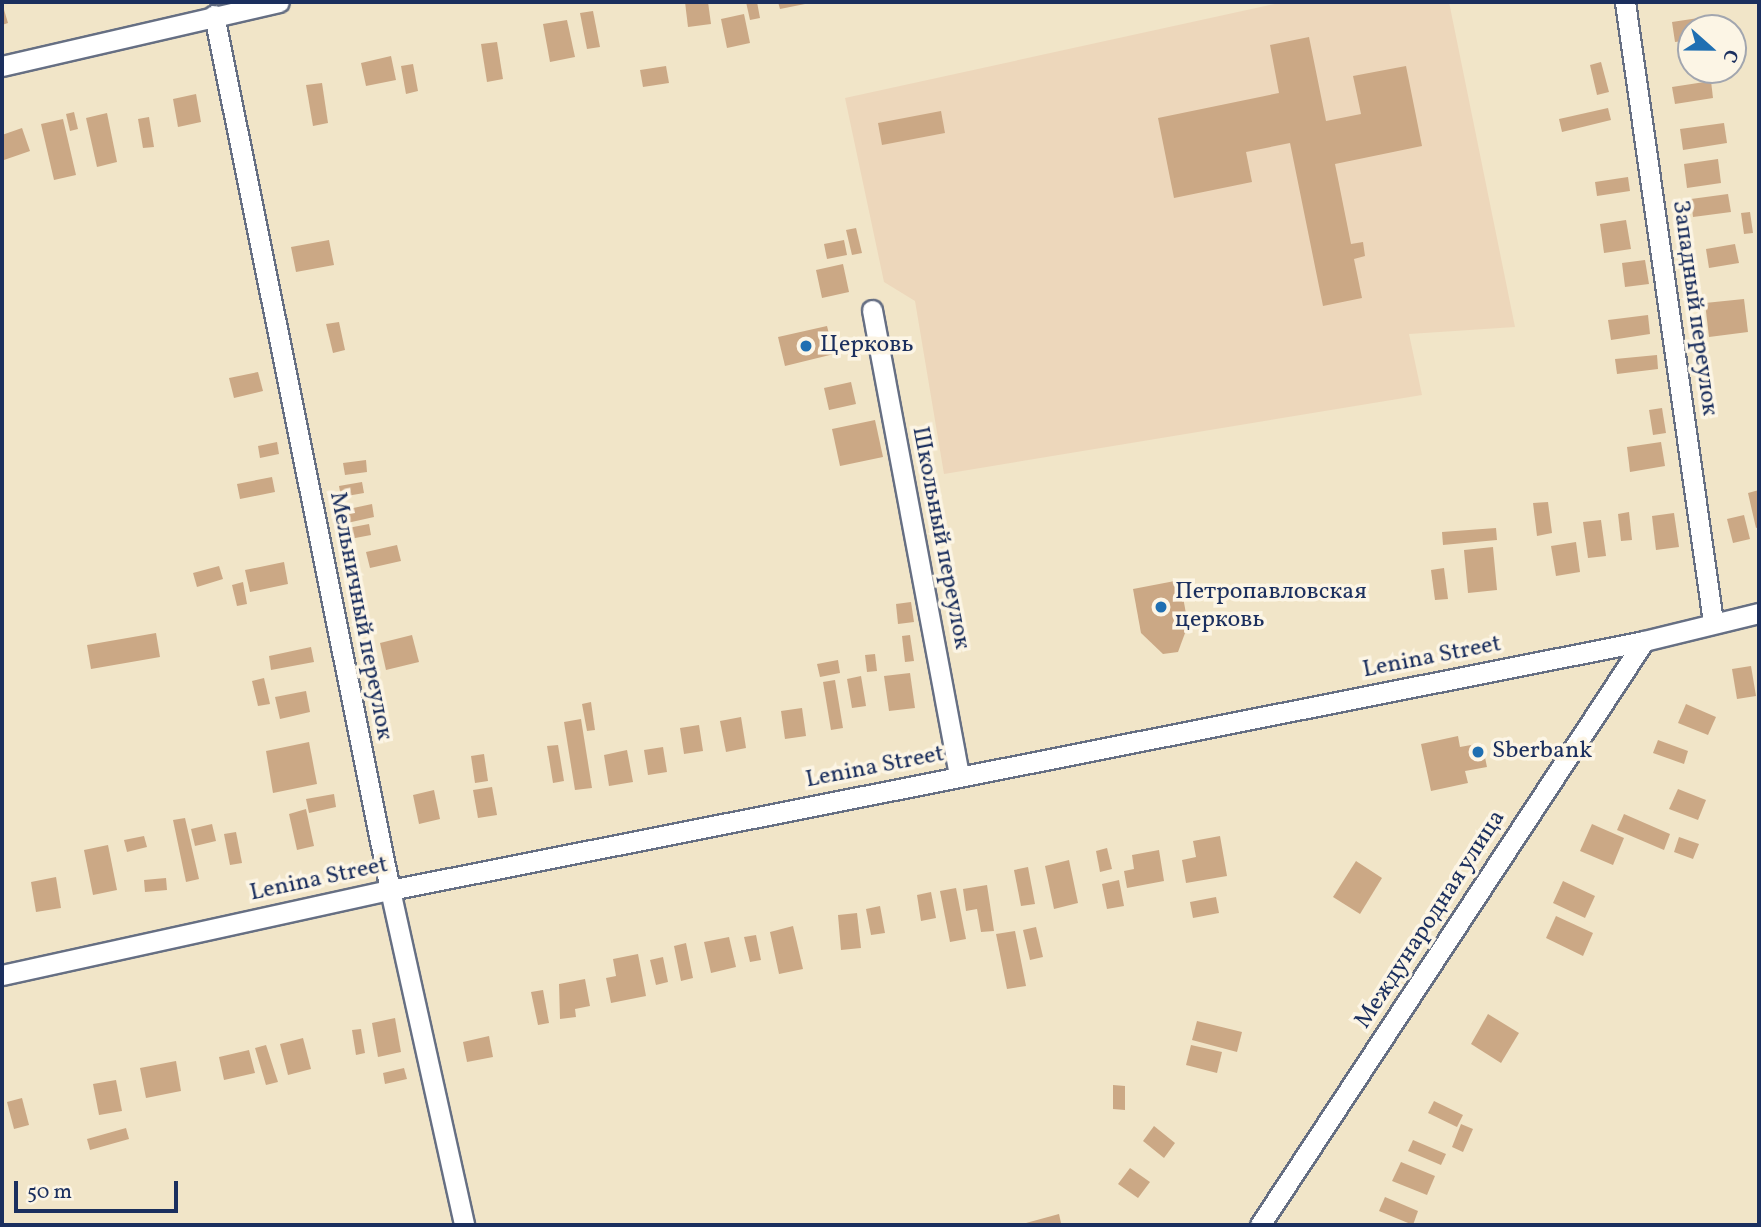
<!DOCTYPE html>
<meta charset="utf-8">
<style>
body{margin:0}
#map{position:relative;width:1761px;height:1227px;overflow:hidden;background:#f1e5c8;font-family:Vollkorn,serif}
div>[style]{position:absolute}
.built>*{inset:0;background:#edd7bb}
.building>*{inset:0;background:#cba885}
.roads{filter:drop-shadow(2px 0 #666f83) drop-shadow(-2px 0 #666f83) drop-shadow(0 2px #666f83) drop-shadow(0 -2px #666f83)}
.minor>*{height:19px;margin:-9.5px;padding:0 9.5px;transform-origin:9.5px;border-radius:9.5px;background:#fff}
.dots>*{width:19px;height:19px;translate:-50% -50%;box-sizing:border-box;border:4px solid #fcf5e5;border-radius:50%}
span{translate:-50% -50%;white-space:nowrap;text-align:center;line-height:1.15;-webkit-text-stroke:7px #fcf5e5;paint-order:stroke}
.street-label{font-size:24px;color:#1b2f5e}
.poi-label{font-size:24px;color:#1b2f5e}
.left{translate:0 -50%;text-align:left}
.frame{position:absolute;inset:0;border:4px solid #1b2f5e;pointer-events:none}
.north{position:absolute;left:1677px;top:14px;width:70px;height:70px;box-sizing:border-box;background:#fcf5e5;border:2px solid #a2a6af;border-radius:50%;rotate:111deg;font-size:19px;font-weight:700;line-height:28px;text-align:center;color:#1b2f5e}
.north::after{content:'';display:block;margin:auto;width:24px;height:32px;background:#1f6fb2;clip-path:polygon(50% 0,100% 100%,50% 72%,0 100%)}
.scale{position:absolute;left:14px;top:1181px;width:164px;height:32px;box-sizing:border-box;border:4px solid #1b2f5e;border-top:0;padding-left:9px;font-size:21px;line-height:24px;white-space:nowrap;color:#1b2f5e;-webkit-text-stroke:5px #fcf5e5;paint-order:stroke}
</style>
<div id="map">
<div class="built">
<div style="clip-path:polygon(1284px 2px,1449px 2px,1515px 327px,1409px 334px,1422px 395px,944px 474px,915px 301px,884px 282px,845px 98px)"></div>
</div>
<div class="building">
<div style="clip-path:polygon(685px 2px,708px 2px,711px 24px,688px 27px)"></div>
<div style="clip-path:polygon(746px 2px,757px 2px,760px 18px,750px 20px)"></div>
<div style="clip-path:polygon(778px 2px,810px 2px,810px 3px,780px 9px)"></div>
<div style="clip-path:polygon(2px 3px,8px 23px,2px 25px)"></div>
<div style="clip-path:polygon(593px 11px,600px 47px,587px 49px,580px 13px)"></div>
<div style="clip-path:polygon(744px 14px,750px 43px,727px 48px,721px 19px)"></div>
<div style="clip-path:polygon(1705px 17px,1706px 28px,1691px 28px,1691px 40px,1675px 42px,1672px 22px)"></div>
<div style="clip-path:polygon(567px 20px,575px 57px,550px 62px,543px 24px)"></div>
<div style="clip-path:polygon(1309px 37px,1326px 121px,1361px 114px,1353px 76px,1406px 66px,1422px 146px,1335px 164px,1351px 244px,1363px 242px,1365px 256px,1354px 259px,1362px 298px,1323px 306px,1290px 143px,1246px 152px,1252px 182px,1174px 198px,1158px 118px,1279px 93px,1270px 45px)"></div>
<div style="clip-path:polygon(497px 42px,503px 79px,487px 82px,481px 44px)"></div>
<div style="clip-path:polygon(391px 56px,396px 80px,366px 86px,361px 63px)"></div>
<div style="clip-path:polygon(1601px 62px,1609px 92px,1597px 95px,1590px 65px)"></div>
<div style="clip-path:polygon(413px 64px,418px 91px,406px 94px,401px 66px)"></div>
<div style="clip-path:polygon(666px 66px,669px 83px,643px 87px,640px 70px)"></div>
<div style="clip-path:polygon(1711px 81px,1713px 98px,1675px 104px,1672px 87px)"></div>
<div style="clip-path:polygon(322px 83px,328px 123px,313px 126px,306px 85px)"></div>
<div style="clip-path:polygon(196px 94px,201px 122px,178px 127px,173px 99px)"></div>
<div style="clip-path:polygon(1608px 108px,1611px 120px,1562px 132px,1559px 119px)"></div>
<div style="clip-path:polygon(941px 111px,945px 133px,882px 145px,878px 123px)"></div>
<div style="clip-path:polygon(74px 112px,78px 129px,70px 131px,66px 114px)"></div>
<div style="clip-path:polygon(107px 113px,117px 162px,97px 167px,86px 118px)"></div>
<div style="clip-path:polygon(149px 117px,154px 147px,143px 148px,138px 119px)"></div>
<div style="clip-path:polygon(63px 119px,76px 175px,54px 180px,41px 124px)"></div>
<div style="clip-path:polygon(1724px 123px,1727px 143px,1683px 150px,1680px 129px)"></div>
<div style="clip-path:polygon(22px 128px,30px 151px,4px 160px,2px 135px)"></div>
<div style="clip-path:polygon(1718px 159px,1721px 183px,1687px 188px,1684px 164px)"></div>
<div style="clip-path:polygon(1628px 177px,1630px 191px,1597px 196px,1595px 182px)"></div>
<div style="clip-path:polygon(1728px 194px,1731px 212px,1693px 217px,1691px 199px)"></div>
<div style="clip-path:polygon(1750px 212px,1753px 233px,1744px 234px,1741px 213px)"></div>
<div style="clip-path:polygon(1626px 220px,1631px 249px,1604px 253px,1600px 224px)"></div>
<div style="clip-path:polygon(856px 228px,862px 253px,852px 255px,846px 230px)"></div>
<div style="clip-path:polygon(329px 240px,334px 265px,296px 272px,291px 247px)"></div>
<div style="clip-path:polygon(844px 240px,847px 255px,827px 259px,824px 244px)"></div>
<div style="clip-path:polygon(1735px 244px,1739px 263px,1709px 268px,1706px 249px)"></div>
<div style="clip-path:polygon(1645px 260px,1649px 284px,1625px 287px,1622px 263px)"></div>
<div style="clip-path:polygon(843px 264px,849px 292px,822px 298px,816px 270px)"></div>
<div style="clip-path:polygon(1744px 299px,1748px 332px,1709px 337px,1705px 303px)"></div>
<div style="clip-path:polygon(1648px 315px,1650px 334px,1611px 340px,1608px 320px)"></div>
<div style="clip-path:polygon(339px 322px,345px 350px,333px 353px,326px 324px)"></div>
<div style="clip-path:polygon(827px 326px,834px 354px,785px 366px,778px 337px)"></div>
<div style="clip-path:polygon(1657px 355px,1658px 369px,1617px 374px,1615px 359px)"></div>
<div style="clip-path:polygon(258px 372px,263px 391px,234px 398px,229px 378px)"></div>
<div style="clip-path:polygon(851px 382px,856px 404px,829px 410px,824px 388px)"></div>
<div style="clip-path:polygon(1662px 408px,1666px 433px,1653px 435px,1649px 410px)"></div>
<div style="clip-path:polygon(875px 420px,883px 457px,840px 466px,832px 429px)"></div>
<div style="clip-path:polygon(277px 442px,279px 454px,260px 458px,258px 446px)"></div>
<div style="clip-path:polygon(1661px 442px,1665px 466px,1630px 472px,1627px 447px)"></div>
<div style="clip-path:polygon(366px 460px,367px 472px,345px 475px,343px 463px)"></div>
<div style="clip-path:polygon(272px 477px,275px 492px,240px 499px,237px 484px)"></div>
<div style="clip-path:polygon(362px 482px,364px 493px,341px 497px,339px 486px)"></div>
<div style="clip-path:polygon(1759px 490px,1759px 527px,1756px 528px,1748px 493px)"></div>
<div style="clip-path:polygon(1548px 502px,1552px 533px,1537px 536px,1533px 503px)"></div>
<div style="clip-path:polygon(372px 504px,374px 517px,347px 523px,344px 510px)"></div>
<div style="clip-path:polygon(1629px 512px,1632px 540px,1621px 541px,1618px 514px)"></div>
<div style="clip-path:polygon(1674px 513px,1679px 547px,1656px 550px,1652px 516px)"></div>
<div style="clip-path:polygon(1744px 515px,1750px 539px,1733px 543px,1727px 519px)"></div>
<div style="clip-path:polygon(1601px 520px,1606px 556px,1588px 558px,1583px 522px)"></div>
<div style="clip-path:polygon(369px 524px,371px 535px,350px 539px,348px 528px)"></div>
<div style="clip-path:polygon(1496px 528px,1497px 540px,1443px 545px,1442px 532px)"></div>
<div style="clip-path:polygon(1576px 542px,1580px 572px,1556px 576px,1551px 546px)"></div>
<div style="clip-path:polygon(397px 545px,401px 561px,370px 568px,366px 552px)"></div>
<div style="clip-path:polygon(1493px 547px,1497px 590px,1468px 593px,1464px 550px)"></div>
<div style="clip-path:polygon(284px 562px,288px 584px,250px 592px,245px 570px)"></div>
<div style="clip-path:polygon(219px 566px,223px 579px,197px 587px,193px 573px)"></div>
<div style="clip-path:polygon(1444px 568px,1448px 599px,1435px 600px,1431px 570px)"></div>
<div style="clip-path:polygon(1180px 580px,1188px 625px,1178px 652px,1163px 654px,1141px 633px,1133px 589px)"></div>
<div style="clip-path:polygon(243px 582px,247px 604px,237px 606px,232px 585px)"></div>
<div style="clip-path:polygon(911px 602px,914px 622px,898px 624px,896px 604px)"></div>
<div style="clip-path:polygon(156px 633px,160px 657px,91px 669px,87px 645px)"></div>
<div style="clip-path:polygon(412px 635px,419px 662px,386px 670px,380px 643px)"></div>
<div style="clip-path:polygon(910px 635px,914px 661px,905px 662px,902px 636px)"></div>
<div style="clip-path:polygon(311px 647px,314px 662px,271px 670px,269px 656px)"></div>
<div style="clip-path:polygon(875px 654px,877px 671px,867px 672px,865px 655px)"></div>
<div style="clip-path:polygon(838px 660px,840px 673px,820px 677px,817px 664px)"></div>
<div style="clip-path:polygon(1751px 666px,1756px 696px,1737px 699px,1732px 669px)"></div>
<div style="clip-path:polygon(910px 673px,915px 708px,889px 711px,884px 676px)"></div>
<div style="clip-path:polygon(861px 676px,866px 706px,852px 708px,847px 679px)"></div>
<div style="clip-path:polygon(264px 678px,270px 704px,258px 706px,252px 681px)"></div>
<div style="clip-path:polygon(835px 680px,843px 728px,831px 730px,823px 682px)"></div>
<div style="clip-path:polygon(306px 691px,310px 712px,280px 719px,275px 697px)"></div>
<div style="clip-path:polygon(591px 702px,595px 730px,587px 731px,582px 704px)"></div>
<div style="clip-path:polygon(1686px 704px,1716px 717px,1708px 735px,1678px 723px)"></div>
<div style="clip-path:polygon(802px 708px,806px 736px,785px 739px,781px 711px)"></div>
<div style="clip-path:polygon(741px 717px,746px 748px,726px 752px,720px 721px)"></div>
<div style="clip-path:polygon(581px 719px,592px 788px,575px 790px,564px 722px)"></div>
<div style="clip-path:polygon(699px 725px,703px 751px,684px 754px,680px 728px)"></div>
<div style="clip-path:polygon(1458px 736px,1460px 747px,1482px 743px,1487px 767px,1465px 771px,1468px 783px,1431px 791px,1421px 744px)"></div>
<div style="clip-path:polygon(1658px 740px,1688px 751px,1684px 764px,1653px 753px)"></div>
<div style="clip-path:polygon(309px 742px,317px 784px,273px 793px,266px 751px)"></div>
<div style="clip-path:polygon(558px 745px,564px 781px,553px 783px,547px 746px)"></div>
<div style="clip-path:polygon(663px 747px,667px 772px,648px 775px,644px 750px)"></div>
<div style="clip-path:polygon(627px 750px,633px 782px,609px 786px,604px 755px)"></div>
<div style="clip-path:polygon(484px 754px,488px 781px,475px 783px,471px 756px)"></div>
<div style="clip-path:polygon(492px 787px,497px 815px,478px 818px,473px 790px)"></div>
<div style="clip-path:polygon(1678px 789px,1706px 800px,1698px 820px,1669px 809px)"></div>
<div style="clip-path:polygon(434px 790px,440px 819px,419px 824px,413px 795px)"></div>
<div style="clip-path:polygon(334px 794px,336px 807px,309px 813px,306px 799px)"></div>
<div style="clip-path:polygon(306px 809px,314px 846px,297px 850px,289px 814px)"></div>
<div style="clip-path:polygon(1624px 814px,1670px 834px,1664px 850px,1617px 830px)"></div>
<div style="clip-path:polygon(185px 818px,199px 879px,186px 882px,173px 820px)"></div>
<div style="clip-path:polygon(212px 824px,216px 841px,195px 846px,191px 829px)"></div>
<div style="clip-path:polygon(1592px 824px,1624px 838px,1613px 865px,1580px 851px)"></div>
<div style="clip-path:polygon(236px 832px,242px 863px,230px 865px,224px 834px)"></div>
<div style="clip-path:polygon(144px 836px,147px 847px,127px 852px,124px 840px)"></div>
<div style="clip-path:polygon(1220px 836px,1227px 876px,1186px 883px,1182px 860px,1196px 857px,1193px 841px)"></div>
<div style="clip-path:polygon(1679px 837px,1699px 844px,1693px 859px,1674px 852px)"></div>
<div style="clip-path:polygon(108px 845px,117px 890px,93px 895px,84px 850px)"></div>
<div style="clip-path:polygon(1107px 848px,1112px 869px,1100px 872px,1096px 851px)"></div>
<div style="clip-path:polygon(1159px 850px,1164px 881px,1127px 888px,1124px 871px,1134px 869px,1132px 855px)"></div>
<div style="clip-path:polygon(1069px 860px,1078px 903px,1054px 909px,1045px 866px)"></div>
<div style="clip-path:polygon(1356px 861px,1382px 878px,1360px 914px,1333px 897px)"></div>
<div style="clip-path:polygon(1028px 867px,1035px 904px,1021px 906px,1014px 870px)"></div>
<div style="clip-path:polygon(56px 877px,61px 908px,36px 912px,31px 882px)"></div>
<div style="clip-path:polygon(166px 878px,167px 890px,145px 892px,144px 880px)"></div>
<div style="clip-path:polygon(1119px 880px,1124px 906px,1107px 909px,1102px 884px)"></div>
<div style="clip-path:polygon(1563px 881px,1595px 896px,1585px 918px,1553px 903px)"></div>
<div style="clip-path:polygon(987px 885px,994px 931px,981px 932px,977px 909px,966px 911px,963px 889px)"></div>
<div style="clip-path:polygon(956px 888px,966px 939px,950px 942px,940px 891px)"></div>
<div style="clip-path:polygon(931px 892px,936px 918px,921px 921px,917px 895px)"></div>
<div style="clip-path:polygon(1216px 897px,1219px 913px,1193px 918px,1190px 902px)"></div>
<div style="clip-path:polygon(880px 906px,885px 933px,871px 935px,866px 909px)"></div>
<div style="clip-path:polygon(857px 913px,861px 948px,841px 950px,838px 915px)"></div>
<div style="clip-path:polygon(1556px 916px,1593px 933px,1583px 956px,1546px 938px)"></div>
<div style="clip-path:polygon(793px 926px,803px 969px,779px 974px,770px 932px)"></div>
<div style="clip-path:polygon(1036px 927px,1043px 957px,1030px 960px,1023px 930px)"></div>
<div style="clip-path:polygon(1015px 931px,1026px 986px,1007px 989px,996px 934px)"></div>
<div style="clip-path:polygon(756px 935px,761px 960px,750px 962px,744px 937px)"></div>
<div style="clip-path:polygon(729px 937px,736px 967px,711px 973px,704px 942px)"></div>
<div style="clip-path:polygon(686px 943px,693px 978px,681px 981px,674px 946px)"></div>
<div style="clip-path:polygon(638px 954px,646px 996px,611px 1003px,606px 978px,616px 976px,613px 959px)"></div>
<div style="clip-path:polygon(663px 957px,668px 982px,656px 985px,650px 960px)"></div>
<div style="clip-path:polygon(585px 979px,590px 1006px,575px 1009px,576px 1017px,560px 1019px,559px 984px)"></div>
<div style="clip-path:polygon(543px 990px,549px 1023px,538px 1025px,531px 992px)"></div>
<div style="clip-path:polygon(1488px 1014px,1519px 1033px,1501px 1063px,1471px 1044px)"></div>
<div style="clip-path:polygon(395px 1018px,401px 1052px,378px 1057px,372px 1023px)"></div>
<div style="clip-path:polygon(1197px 1021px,1242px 1032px,1237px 1052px,1192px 1040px)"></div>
<div style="clip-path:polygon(361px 1029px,365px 1053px,356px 1055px,352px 1030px)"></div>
<div style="clip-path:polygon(489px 1036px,493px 1057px,467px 1062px,463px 1042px)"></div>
<div style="clip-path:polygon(303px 1038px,311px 1069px,288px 1075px,280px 1044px)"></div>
<div style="clip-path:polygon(266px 1045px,278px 1082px,266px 1085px,255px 1048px)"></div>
<div style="clip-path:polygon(1191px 1045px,1222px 1052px,1217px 1073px,1186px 1065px)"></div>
<div style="clip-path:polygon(249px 1050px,255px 1073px,224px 1080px,219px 1057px)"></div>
<div style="clip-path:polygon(176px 1061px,181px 1091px,146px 1098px,140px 1068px)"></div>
<div style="clip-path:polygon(404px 1068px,407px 1079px,385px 1084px,383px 1073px)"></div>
<div style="clip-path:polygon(116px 1080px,122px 1111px,99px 1115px,93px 1084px)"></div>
<div style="clip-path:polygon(1113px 1085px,1125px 1086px,1125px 1110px,1113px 1109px)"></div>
<div style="clip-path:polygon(22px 1098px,29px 1125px,14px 1129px,7px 1102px)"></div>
<div style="clip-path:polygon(1434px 1101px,1463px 1115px,1457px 1127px,1428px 1113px)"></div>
<div style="clip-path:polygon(1461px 1124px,1473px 1129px,1463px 1152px,1452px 1147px)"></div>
<div style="clip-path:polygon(1154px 1126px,1175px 1143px,1164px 1158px,1143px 1141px)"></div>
<div style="clip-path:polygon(126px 1128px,129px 1139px,90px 1150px,87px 1139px)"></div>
<div style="clip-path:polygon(1413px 1140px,1446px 1154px,1441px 1165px,1408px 1151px)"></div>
<div style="clip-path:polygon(1401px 1162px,1435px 1176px,1427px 1195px,1392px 1181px)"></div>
<div style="clip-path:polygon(1130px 1168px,1150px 1182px,1138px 1198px,1118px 1184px)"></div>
<div style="clip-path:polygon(1385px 1197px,1418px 1211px,1413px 1225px,1379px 1211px)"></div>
<div style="clip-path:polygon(1059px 1214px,1061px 1223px,1027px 1225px,1026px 1223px)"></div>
</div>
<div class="roads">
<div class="minor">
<div style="left:1625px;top:2px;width:626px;rotate:81.92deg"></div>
<div style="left:214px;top:15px;width:893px;rotate:78.63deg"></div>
<div style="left:390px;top:890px;width:343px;rotate:77.5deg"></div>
<div style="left:2px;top:66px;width:284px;rotate:-13deg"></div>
<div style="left:872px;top:310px;width:474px;rotate:79.4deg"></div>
<div style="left:2px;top:975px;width:397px;rotate:-12.4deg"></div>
<div style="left:390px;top:890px;width:1278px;rotate:-11.23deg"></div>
<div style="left:1644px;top:641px;width:118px;rotate:-13.7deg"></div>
<div style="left:1260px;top:1225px;width:699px;rotate:-56.67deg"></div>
</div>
</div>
<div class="dots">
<div style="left:806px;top:346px;background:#1f6fb2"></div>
<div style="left:1161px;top:607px;background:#1f6fb2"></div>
<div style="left:1478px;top:752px;background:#1f6fb2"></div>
</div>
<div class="street-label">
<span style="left:1694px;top:308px;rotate:82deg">Западный переулок</span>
<span style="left:940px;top:538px;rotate:79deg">Школьный переулок</span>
<span style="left:360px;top:616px;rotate:79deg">Мельничный переулок</span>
<span style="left:1432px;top:658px;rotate:-11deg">Lenina Street</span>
<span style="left:875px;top:768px;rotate:-11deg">Lenina Street</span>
<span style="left:319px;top:880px;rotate:-12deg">Lenina Street</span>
<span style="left:1431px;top:920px;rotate:-57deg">Международная улица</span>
</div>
<div class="poi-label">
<span class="left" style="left:820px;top:346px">Церковь</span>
<span class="left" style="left:1175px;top:607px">Петропавловская<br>церковь</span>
<span class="left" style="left:1492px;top:752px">Sberbank</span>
</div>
<div class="frame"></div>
<div class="north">С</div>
<div class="scale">50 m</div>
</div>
